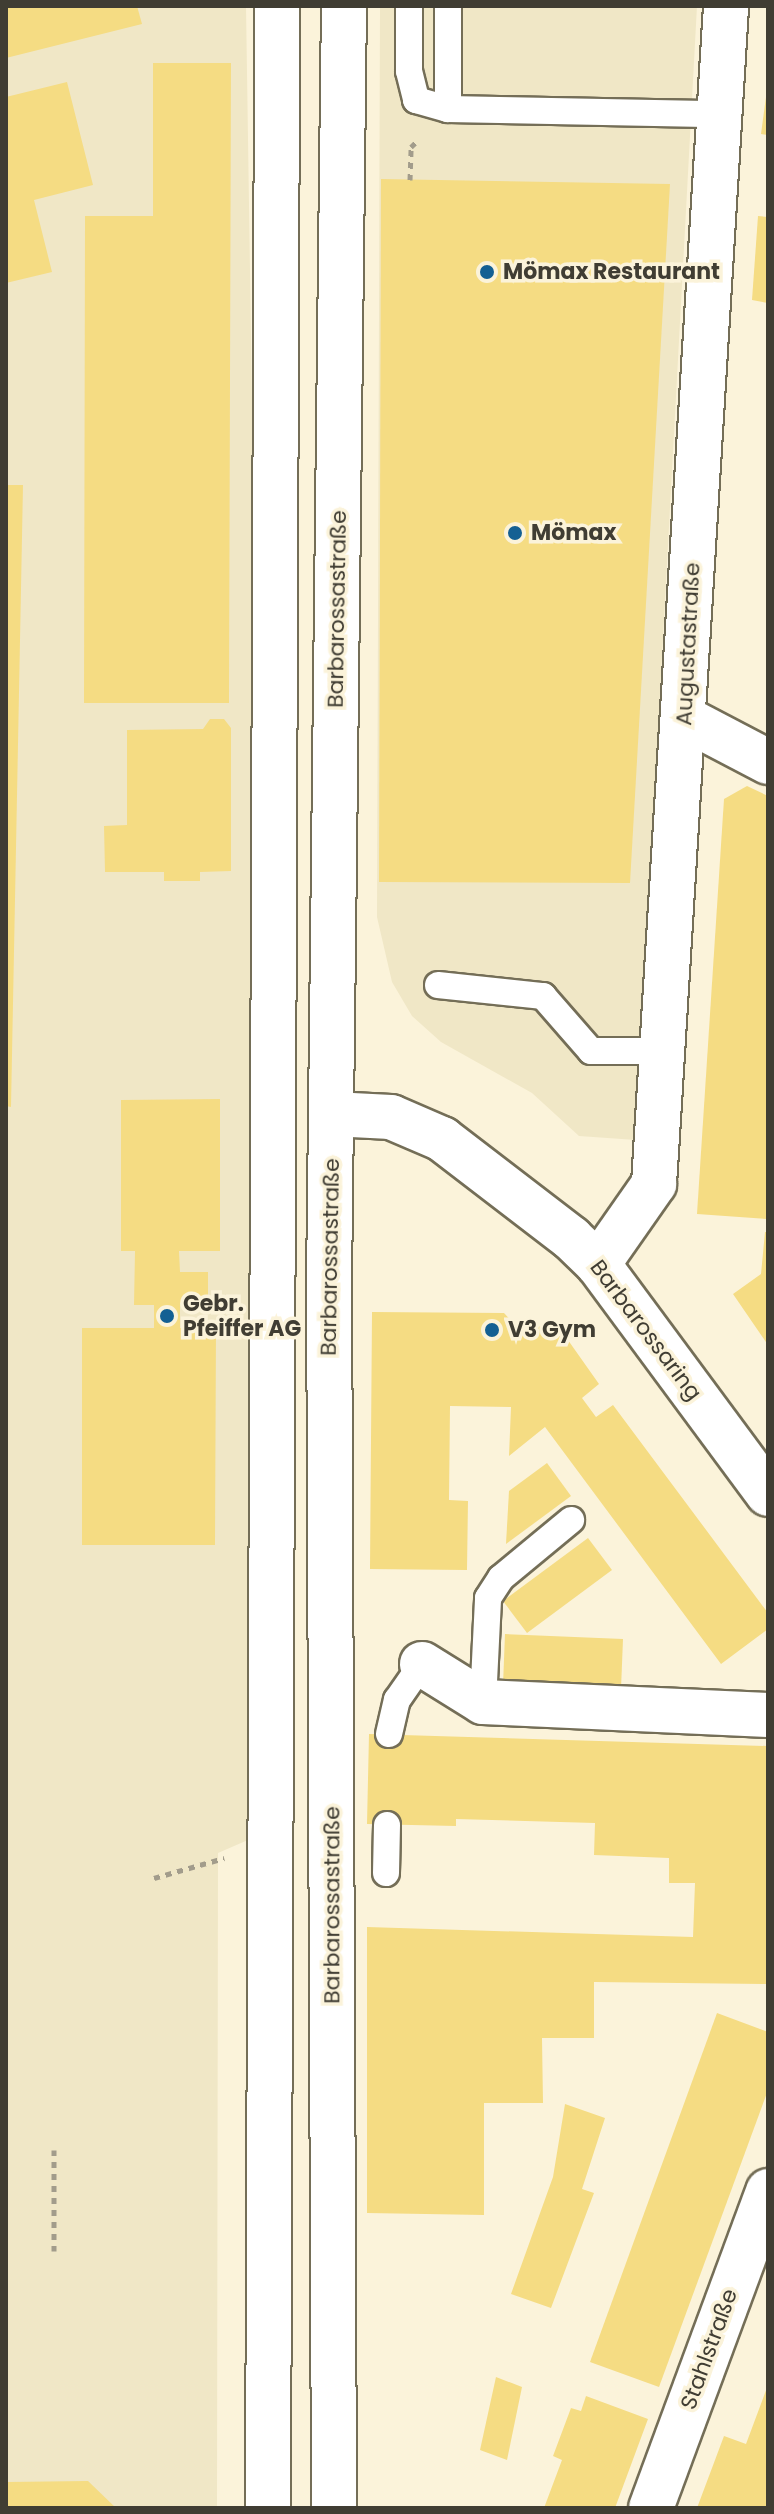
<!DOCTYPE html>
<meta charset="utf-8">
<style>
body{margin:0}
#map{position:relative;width:774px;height:2514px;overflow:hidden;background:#fbf3da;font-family:Poppins,sans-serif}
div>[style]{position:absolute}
.built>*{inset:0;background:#f0e7c6}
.building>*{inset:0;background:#f5dc83}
.path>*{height:5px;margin-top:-2.5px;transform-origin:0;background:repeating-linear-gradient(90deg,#a29c8b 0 6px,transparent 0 12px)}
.roads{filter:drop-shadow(2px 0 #746e57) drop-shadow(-2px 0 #746e57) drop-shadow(0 2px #746e57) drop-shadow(0 -2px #746e57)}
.lane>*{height:26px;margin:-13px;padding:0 13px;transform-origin:13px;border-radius:13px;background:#fff}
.street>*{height:44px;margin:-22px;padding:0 22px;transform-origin:22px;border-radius:22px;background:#fff}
.secondary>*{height:44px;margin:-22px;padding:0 22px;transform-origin:22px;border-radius:22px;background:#fff}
.primary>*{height:44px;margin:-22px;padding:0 22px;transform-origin:22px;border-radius:22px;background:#fff}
.dots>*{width:22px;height:22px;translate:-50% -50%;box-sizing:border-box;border:4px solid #fbf3da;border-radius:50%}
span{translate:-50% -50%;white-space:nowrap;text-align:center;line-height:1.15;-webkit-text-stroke:7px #fbf3da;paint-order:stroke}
.poi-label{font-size:22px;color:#403d33;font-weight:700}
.left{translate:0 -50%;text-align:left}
.street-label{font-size:22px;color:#403d33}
.frame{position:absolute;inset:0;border:8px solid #403d33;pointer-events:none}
</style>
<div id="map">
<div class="built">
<div style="clip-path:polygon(6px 6px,246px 6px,260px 930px,264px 1833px,218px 1853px,217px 2508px,6px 2508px)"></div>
<div style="clip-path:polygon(380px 6px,697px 6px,636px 1140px,579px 1136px,532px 1093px,441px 1042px,412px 1016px,392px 982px,377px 917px)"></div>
</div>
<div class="building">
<div style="clip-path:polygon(6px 6px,137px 6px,142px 24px,6px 58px)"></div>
<div style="clip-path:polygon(153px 63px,231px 63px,229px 703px,84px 703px,85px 216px,153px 216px)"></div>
<div style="clip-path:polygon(67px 82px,93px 185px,34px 200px,52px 272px,6px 283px,6px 97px)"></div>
<div style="clip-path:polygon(766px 97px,768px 97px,768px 135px,761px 134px)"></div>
<div style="clip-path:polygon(381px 179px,670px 184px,630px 883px,379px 882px)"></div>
<div style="clip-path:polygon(758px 216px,768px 217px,768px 303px,752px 300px)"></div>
<div style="clip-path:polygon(6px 485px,23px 485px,11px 1107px,6px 1106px)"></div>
<div style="clip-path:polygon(210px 719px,224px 719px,231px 728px,231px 871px,200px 872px,200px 881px,164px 881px,164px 872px,105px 872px,104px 826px,127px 825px,127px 730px,203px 729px)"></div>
<div style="clip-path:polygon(747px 786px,768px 796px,767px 1219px,697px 1214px,724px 799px)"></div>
<div style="clip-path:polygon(220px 1099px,220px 1251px,179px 1251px,180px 1272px,208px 1272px,208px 1304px,180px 1303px,180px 1328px,216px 1328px,215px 1545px,82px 1545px,82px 1328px,154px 1328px,154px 1305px,134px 1305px,135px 1251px,121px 1251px,121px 1100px)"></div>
<div style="clip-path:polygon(765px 1232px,768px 1232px,768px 1345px,733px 1294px,761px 1274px)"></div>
<div style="clip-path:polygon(372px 1312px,504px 1313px,518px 1328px,545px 1326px,557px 1337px,563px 1333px,599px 1384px,582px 1398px,596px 1417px,613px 1405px,768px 1613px,768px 1629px,721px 1664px,545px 1427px,509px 1456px,511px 1407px,450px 1406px,449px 1500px,468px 1501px,467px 1570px,370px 1569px)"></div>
<div style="clip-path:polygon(547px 1463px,571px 1496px,506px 1544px,509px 1491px)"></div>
<div style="clip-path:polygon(588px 1538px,612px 1570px,527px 1633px,503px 1601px)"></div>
<div style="clip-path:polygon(505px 1634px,623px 1639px,621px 1689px,503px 1685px)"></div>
<div style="clip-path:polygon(369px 1734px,768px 1746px,768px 1984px,594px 1982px,594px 2038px,542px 2038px,543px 2103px,484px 2103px,484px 2215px,367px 2213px,367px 1927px,693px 1937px,695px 1883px,669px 1883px,669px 1858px,594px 1855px,595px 1823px,456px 1819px,456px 1826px,367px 1824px)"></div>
<div style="clip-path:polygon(717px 2013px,768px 2032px,768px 2090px,659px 2387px,590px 2362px)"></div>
<div style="clip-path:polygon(565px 2104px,605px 2118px,582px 2189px,594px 2193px,551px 2308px,511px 2294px,553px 2177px)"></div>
<div style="clip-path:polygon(496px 2377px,522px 2387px,507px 2460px,480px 2450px)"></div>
<div style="clip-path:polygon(768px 2385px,768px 2508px,697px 2508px,724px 2436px,746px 2444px)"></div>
<div style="clip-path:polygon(586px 2396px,648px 2419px,615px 2508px,544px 2508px,562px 2460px,553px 2456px,571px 2408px,581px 2411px)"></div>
<div style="clip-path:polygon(88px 2481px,116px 2508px,6px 2508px,6px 2482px)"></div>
</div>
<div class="path">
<div style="left:410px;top:180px;width:33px;rotate:-88deg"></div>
<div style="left:411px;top:147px;width:10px;rotate:-45deg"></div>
<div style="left:154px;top:1878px;width:73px;rotate:-15.9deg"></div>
<div style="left:54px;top:2150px;width:101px;rotate:90deg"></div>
</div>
<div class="roads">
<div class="lane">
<div style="left:409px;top:6px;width:65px;rotate:90deg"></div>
<div style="left:409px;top:71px;width:30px;rotate:76deg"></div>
<div style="left:416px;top:100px;width:33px;rotate:16deg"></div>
<div style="left:448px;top:109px;width:271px;rotate:1.1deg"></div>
<div style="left:448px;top:109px;width:103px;rotate:-90deg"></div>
<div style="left:438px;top:985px;width:106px;rotate:6deg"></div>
<div style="left:543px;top:996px;width:73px;rotate:48.9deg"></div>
<div style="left:591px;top:1051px;width:72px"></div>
<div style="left:483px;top:1702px;width:104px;rotate:-87.2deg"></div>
<div style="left:488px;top:1598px;width:24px;rotate:-57deg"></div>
<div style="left:501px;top:1578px;width:91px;rotate:-39.6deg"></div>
<div style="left:389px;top:1734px;width:35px;rotate:-77deg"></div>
<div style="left:397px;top:1700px;width:44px;rotate:-55.2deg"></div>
<div style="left:386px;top:1873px;width:48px;rotate:-88.8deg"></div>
</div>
<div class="street">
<div style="left:684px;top:718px;width:95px;rotate:27.6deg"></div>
<div style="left:598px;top:1264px;width:98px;rotate:-55deg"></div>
<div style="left:654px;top:1184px;width:1180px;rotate:-86.5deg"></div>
<div style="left:422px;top:1664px;width:72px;rotate:31.9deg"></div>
<div style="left:483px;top:1702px;width:285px;rotate:2.6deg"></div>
<div style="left:651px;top:2508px;width:338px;rotate:-69.7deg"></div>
</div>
<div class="secondary">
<div style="left:332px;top:1114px;width:59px;rotate:2.9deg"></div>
<div style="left:391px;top:1117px;width:56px;rotate:23.3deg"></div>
<div style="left:442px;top:1139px;width:163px;rotate:37.5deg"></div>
<div style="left:571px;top:1238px;width:37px;rotate:44deg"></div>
<div style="left:598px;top:1264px;width:286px;rotate:53.5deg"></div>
</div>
<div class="primary">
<div style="left:268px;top:2508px;width:2502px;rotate:-89.79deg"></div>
<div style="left:334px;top:2508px;width:1224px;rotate:-90.23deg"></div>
<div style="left:329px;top:1284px;width:1278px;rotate:-89.33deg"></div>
</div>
</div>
<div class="dots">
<div style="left:487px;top:272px;background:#146093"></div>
<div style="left:515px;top:533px;background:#146093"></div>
<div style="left:167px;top:1316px;background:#146093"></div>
<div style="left:492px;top:1330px;background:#146093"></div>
</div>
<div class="poi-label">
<span class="left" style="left:503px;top:272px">Mömax Restaurant</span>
<span class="left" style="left:531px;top:533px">Mömax</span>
<span class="left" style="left:183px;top:1316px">Gebr.<br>Pfeiffer AG</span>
<span class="left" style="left:508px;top:1330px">V3 Gym</span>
</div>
<div class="street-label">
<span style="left:337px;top:609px;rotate:-89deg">Barbarossastraße</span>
<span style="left:688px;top:644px;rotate:-87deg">Augustastraße</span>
<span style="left:330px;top:1257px;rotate:-89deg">Barbarossastraße</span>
<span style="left:646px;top:1330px;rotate:53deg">Barbarossaring</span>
<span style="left:332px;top:1905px;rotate:-90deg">Barbarossastraße</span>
<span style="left:709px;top:2349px;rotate:-70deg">Stahlstraße</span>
</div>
<div class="frame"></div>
</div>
